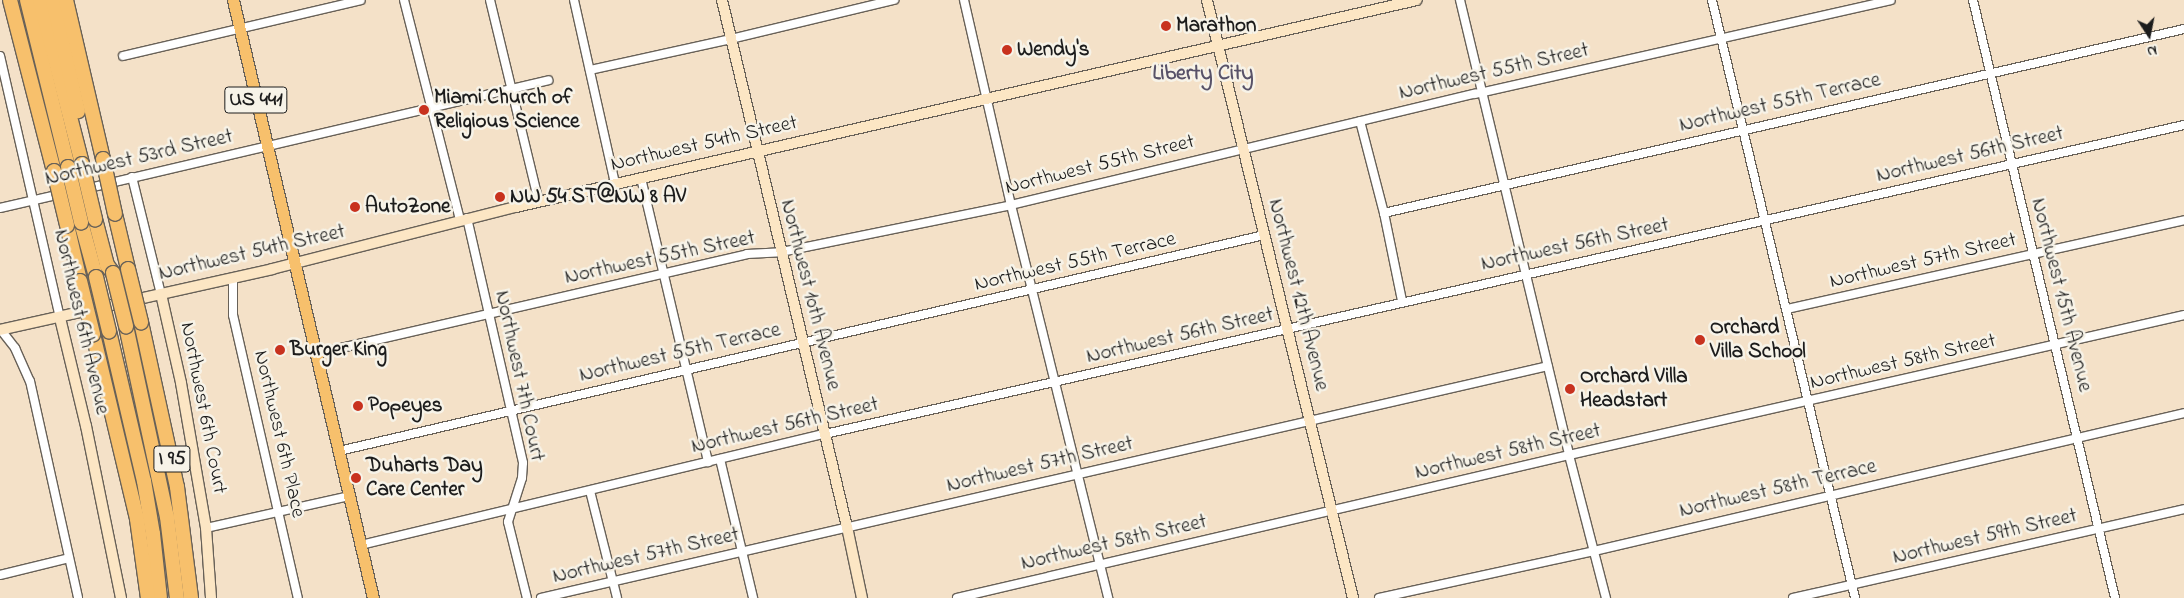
<!DOCTYPE html>
<style>
body{margin:0}
#map{position:relative;width:2184px;height:598px;overflow:hidden;background:#f4e1c8;font-family:"Indie Flower",sans-serif}
div>[style]{position:absolute}
.roads{filter:drop-shadow(1px 0 #686158) drop-shadow(-1px 0 #686158) drop-shadow(0 1px #686158) drop-shadow(0 -1px #686158)}
.street>*{height:8px;margin:-4px;padding:0 4px;transform-origin:4px;border-radius:4px;background:#fff}
.secondary>*{height:10px;margin:-5px;padding:0 5px;transform-origin:5px;border-radius:5px;background:#fce6c4}
.primary>*{height:11px;margin:-5.5px;padding:0 5.5px;transform-origin:5.5px;border-radius:5.5px;background:#f7c06c}
.highway>*{height:14px;margin:-7px;padding:0 7px;transform-origin:7px;border-radius:7px;background:#f7c06c}
.bridges{filter:drop-shadow(1px 0 #686158) drop-shadow(-1px 0 #686158) drop-shadow(0 1px #686158) drop-shadow(0 -1px #686158)}
.highway-bridge>*{height:14px;margin:-7px;padding:0 7px;transform-origin:7px;border-radius:7px;background:#f7c06c}
.dots>*{width:14px;height:14px;translate:-50% -50%;box-sizing:border-box;border:2px solid #f7f3e8;border-radius:50%}
span{translate:-50% -50%;white-space:nowrap;text-align:center;line-height:1.15;-webkit-text-stroke:5px #f7f3e8;paint-order:stroke}
.shield-label span{padding:1px 4px;background:#f7f3e8;border:1px solid;border-radius:4px;-webkit-text-stroke-width:0}
.shield-label{font-size:20px;color:#1c1c1c;font-weight:700}
.poi-label{font-size:21px;color:#1c1c1c;font-weight:700}
.left{translate:0 -50%;text-align:left}
.street-label{font-size:21px;color:#1c1c1c}
.neighbourhood-label{font-size:22px;color:#585268;font-weight:700}
.north{position:absolute;left:2124px;top:10px;width:50px;height:50px;-webkit-text-stroke:4px #f7f3e8;paint-order:stroke;rotate:169deg;font-size:14px;font-weight:700;line-height:20px;text-align:center;color:#1c1c1c}
.north::after{content:'';display:block;margin:auto;width:18px;height:22px;background:#1c1c1c;clip-path:polygon(50% 0,100% 100%,50% 72%,0 100%)}
</style>
<div id="map">
<div class="roads">
<div class="street">
<div style="left:404px;top:0;width:227px;rotate:75.7deg"></div>
<div style="left:490px;top:0;width:208px;rotate:76.4deg"></div>
<div style="left:574px;top:0;width:189px;rotate:77.4deg"></div>
<div style="left:964px;top:0;width:210px;rotate:77.1deg"></div>
<div style="left:1011px;top:205px;width:405px;rotate:76.1deg"></div>
<div style="left:1460px;top:0;width:468px;rotate:76.5deg"></div>
<div style="left:1569px;top:455px;width:148px;rotate:75.5deg"></div>
<div style="left:1712px;top:0;width:615px;rotate:76.55deg"></div>
<div style="left:1973px;top:0;width:615px;rotate:76.64deg"></div>
<div style="left:0;top:56px;width:269px;rotate:77.1deg"></div>
<div style="left:123px;top:56px;width:244px;rotate:-13.2deg"></div>
<div style="left:590px;top:70px;width:144px;rotate:-12.4deg"></div>
<div style="left:731px;top:39px;width:168px;rotate:-13.5deg"></div>
<div style="left:1360px;top:121px;width:95px;rotate:75.4deg"></div>
<div style="left:1384px;top:213px;width:90px;rotate:78.4deg"></div>
<div style="left:132px;top:177px;width:121px;rotate:76.1deg"></div>
<div style="left:641px;top:178px;width:292px;rotate:76.7deg"></div>
<div style="left:85px;top:189px;width:476px;rotate:-13.2deg"></div>
<div style="left:0;top:208px;width:63px;rotate:-12.9deg"></div>
<div style="left:1384px;top:213px;width:821px;rotate:-12.95deg"></div>
<div style="left:467px;top:218px;width:251px;rotate:77.1deg"></div>
<div style="left:523px;top:463px;width:15px;rotate:94deg"></div>
<div style="left:522px;top:478px;width:46px;rotate:107.7deg"></div>
<div style="left:508px;top:522px;width:78px;rotate:76deg"></div>
<div style="left:233px;top:278px;width:37px;rotate:90deg"></div>
<div style="left:233px;top:315px;width:290px;rotate:77.1deg"></div>
<div style="left:1787px;top:309px;width:407px;rotate:-12.6deg"></div>
<div style="left:1px;top:330px;width:23px;rotate:52deg"></div>
<div style="left:15px;top:348px;width:36px;rotate:66deg"></div>
<div style="left:30px;top:381px;width:222px;rotate:77.5deg"></div>
<div style="left:315px;top:354px;width:443px;rotate:-13deg"></div>
<div style="left:747px;top:254px;width:34px;rotate:-3deg"></div>
<div style="left:781px;top:252px;width:235px;rotate:-11.5deg"></div>
<div style="left:1011px;top:205px;width:477px;rotate:-13.5deg"></div>
<div style="left:1475px;top:94px;width:426px;rotate:-12.7deg"></div>
<div style="left:339px;top:451px;width:950px;rotate:-13.14deg"></div>
<div style="left:720px;top:459px;width:143px;rotate:76.6deg"></div>
<div style="left:590px;top:491px;width:110px;rotate:75.8deg"></div>
<div style="left:206px;top:528px;width:147px;rotate:-12.6deg"></div>
<div style="left:361px;top:545px;width:477px;rotate:-13.5deg"></div>
<div style="left:825px;top:434px;width:1394px;rotate:-12.81deg"></div>
<div style="left:0;top:575px;width:71px;rotate:-13.8deg"></div>
<div style="left:541px;top:598px;width:1033px;rotate:-12.97deg"></div>
<div style="left:957px;top:598px;width:628px;rotate:-13.15deg"></div>
<div style="left:1569px;top:455px;width:631px;rotate:-12.82deg"></div>
<div style="left:1379px;top:598px;width:220px;rotate:-12.3deg"></div>
<div style="left:1594px;top:551px;width:606px;rotate:-13.16deg"></div>
<div style="left:1793px;top:598px;width:401px;rotate:-12.8deg"></div>
</div>
<div class="secondary">
<div style="left:722px;top:0;width:542px;rotate:76.66deg"></div>
<div style="left:847px;top:527px;width:73px;rotate:78.1deg"></div>
<div style="left:1207px;top:0;width:616px;rotate:76.28deg"></div>
<div style="left:161px;top:294px;width:91px;rotate:77.3deg"></div>
<div style="left:181px;top:383px;width:147px;rotate:80.2deg"></div>
<div style="left:206px;top:528px;width:70px;rotate:85.9deg"></div>
<div style="left:60px;top:318px;width:111px;rotate:76.5deg"></div>
<div style="left:86px;top:426px;width:176px;rotate:78.5deg"></div>
<div style="left:0;top:330px;width:279px;rotate:-12.6deg"></div>
<div style="left:272px;top:269px;width:252px;rotate:-14.3deg"></div>
<div style="left:516px;top:207px;width:924px;rotate:-12.94deg"></div>
</div>
<div class="primary">
<div style="left:233px;top:0;width:614px;rotate:76.82deg"></div>
</div>
<div class="highway">
<div style="left:10px;top:0;width:177px;rotate:75.6deg"></div>
<div style="left:27px;top:0;width:172px;rotate:76.2deg"></div>
<div style="left:40px;top:0;width:169px;rotate:75.6deg"></div>
<div style="left:53px;top:0;width:114px;rotate:77.3deg"></div>
<div style="left:66px;top:0;width:163px;rotate:76.9deg"></div>
<div style="left:115px;top:214px;width:57px;rotate:76.7deg"></div>
<div style="left:95px;top:219px;width:48px;rotate:75.4deg"></div>
<div style="left:107px;top:265px;width:10px;rotate:53deg"></div>
<div style="left:81px;top:222px;width:57px;rotate:74.7deg"></div>
<div style="left:67px;top:225px;width:57px;rotate:76.9deg"></div>
<div style="left:141px;top:322px;width:169px;rotate:77.7deg"></div>
<div style="left:177px;top:487px;width:112px;rotate:82.8deg"></div>
<div style="left:126px;top:326px;width:195px;rotate:77.9deg"></div>
<div style="left:167px;top:517px;width:82px;rotate:83deg"></div>
<div style="left:109px;top:331px;width:154px;rotate:76.9deg"></div>
<div style="left:144px;top:481px;width:54px;rotate:80.4deg"></div>
<div style="left:153px;top:534px;width:64px;rotate:83.8deg"></div>
<div style="left:93px;top:334px;width:190px;rotate:76.6deg"></div>
<div style="left:137px;top:519px;width:80px;rotate:82.1deg"></div>
</div>
</div>
<div class="bridges">
<div class="highway-bridge">
<div style="left:103px;top:159px;width:56px;rotate:77.7deg"></div>
<div style="left:82px;top:164px;width:57px;rotate:76.7deg"></div>
<div style="left:68px;top:167px;width:57px;rotate:76.7deg"></div>
<div style="left:54px;top:171px;width:56px;rotate:76.5deg"></div>
<div style="left:128px;top:269px;width:55px;rotate:76.2deg"></div>
<div style="left:113px;top:273px;width:55px;rotate:76.2deg"></div>
<div style="left:96px;top:277px;width:56px;rotate:76.5deg"></div>
<div style="left:80px;top:281px;width:55px;rotate:76.2deg"></div>
</div>
</div>
<div class="dots">
<div style="left:1166px;top:26px;background:#c8321e"></div>
<div style="left:1007px;top:50px;background:#c8321e"></div>
<div style="left:424px;top:110px;background:#c8321e"></div>
<div style="left:500px;top:197px;background:#c8321e"></div>
<div style="left:355px;top:207px;background:#c8321e"></div>
<div style="left:1700px;top:340px;background:#c8321e"></div>
<div style="left:280px;top:350px;background:#c8321e"></div>
<div style="left:1570px;top:389px;background:#c8321e"></div>
<div style="left:358px;top:406px;background:#c8321e"></div>
<div style="left:356px;top:478px;background:#c8321e"></div>
</div>
<div class="shield-label">
<span style="left:256px;top:100px">US 441</span>
<span style="left:172px;top:459px">I 95</span>
</div>
<div class="poi-label">
<span class="left" style="left:1176px;top:26px">Marathon</span>
<span class="left" style="left:1017px;top:50px">Wendy's</span>
<span class="left" style="left:434px;top:110px">Miami Church of<br>Religious Science</span>
<span class="left" style="left:510px;top:197px">NW 54 ST@NW 8 AV</span>
<span class="left" style="left:365px;top:207px">AutoZone</span>
<span class="left" style="left:1710px;top:340px">Orchard<br>Villa School</span>
<span class="left" style="left:290px;top:350px">Burger King</span>
<span class="left" style="left:1580px;top:389px">Orchard Villa<br>Headstart</span>
<span class="left" style="left:368px;top:406px">Popeyes</span>
<span class="left" style="left:366px;top:478px">Duharts Day<br>Care Center</span>
</div>
<div class="street-label">
<span style="left:1494px;top:72px;rotate:-13deg">Northwest 55th Street</span>
<span style="left:1780px;top:103px;rotate:-13deg">Northwest 55th Terrace</span>
<span style="left:704px;top:144px;rotate:-13deg">Northwest 54th Street</span>
<span style="left:1970px;top:155px;rotate:-13deg">Northwest 56th Street</span>
<span style="left:139px;top:158px;rotate:-13deg">Northwest 53rd Street</span>
<span style="left:1100px;top:165px;rotate:-14deg">Northwest 55th Street</span>
<span style="left:1575px;top:245px;rotate:-12deg">Northwest 56th Street</span>
<span style="left:252px;top:253px;rotate:-13deg">Northwest 54th Street</span>
<span style="left:660px;top:258px;rotate:-12deg">Northwest 55th Street</span>
<span style="left:1923px;top:261px;rotate:-13deg">Northwest 57th Street</span>
<span style="left:1075px;top:262px;rotate:-13deg">Northwest 55th Terrace</span>
<span style="left:810px;top:295px;rotate:76deg">Northwest 10th Avenue</span>
<span style="left:1298px;top:295px;rotate:76deg">Northwest 12th Avenue</span>
<span style="left:2061px;top:295px;rotate:76deg">Northwest 15th Avenue</span>
<span style="left:81px;top:322px;rotate:77deg">Northwest 6th Avenue</span>
<span style="left:1180px;top:336px;rotate:-13deg">Northwest 56th Street</span>
<span style="left:680px;top:353px;rotate:-13deg">Northwest 55th Terrace</span>
<span style="left:1903px;top:362px;rotate:-13deg">Northwest 58th Street</span>
<span style="left:519px;top:376px;rotate:78deg">Northwest 7th Court</span>
<span style="left:203px;top:408px;rotate:79deg">Northwest 6th Court</span>
<span style="left:785px;top:426px;rotate:-13deg">Northwest 56th Street</span>
<span style="left:279px;top:434px;rotate:77deg">Northwest 6th Place</span>
<span style="left:1508px;top:452px;rotate:-13deg">Northwest 58th Street</span>
<span style="left:1040px;top:465px;rotate:-13deg">Northwest 57th Street</span>
<span style="left:1778px;top:489px;rotate:-13deg">Northwest 58th Terrace</span>
<span style="left:1985px;top:537px;rotate:-13deg">Northwest 59th Street</span>
<span style="left:1114px;top:543px;rotate:-13deg">Northwest 58th Street</span>
<span style="left:646px;top:556px;rotate:-13deg">Northwest 57th Street</span>
</div>
<div class="neighbourhood-label">
<span style="left:1203px;top:75px">Liberty City</span>
</div>
<div class="north">N</div>
</div>
